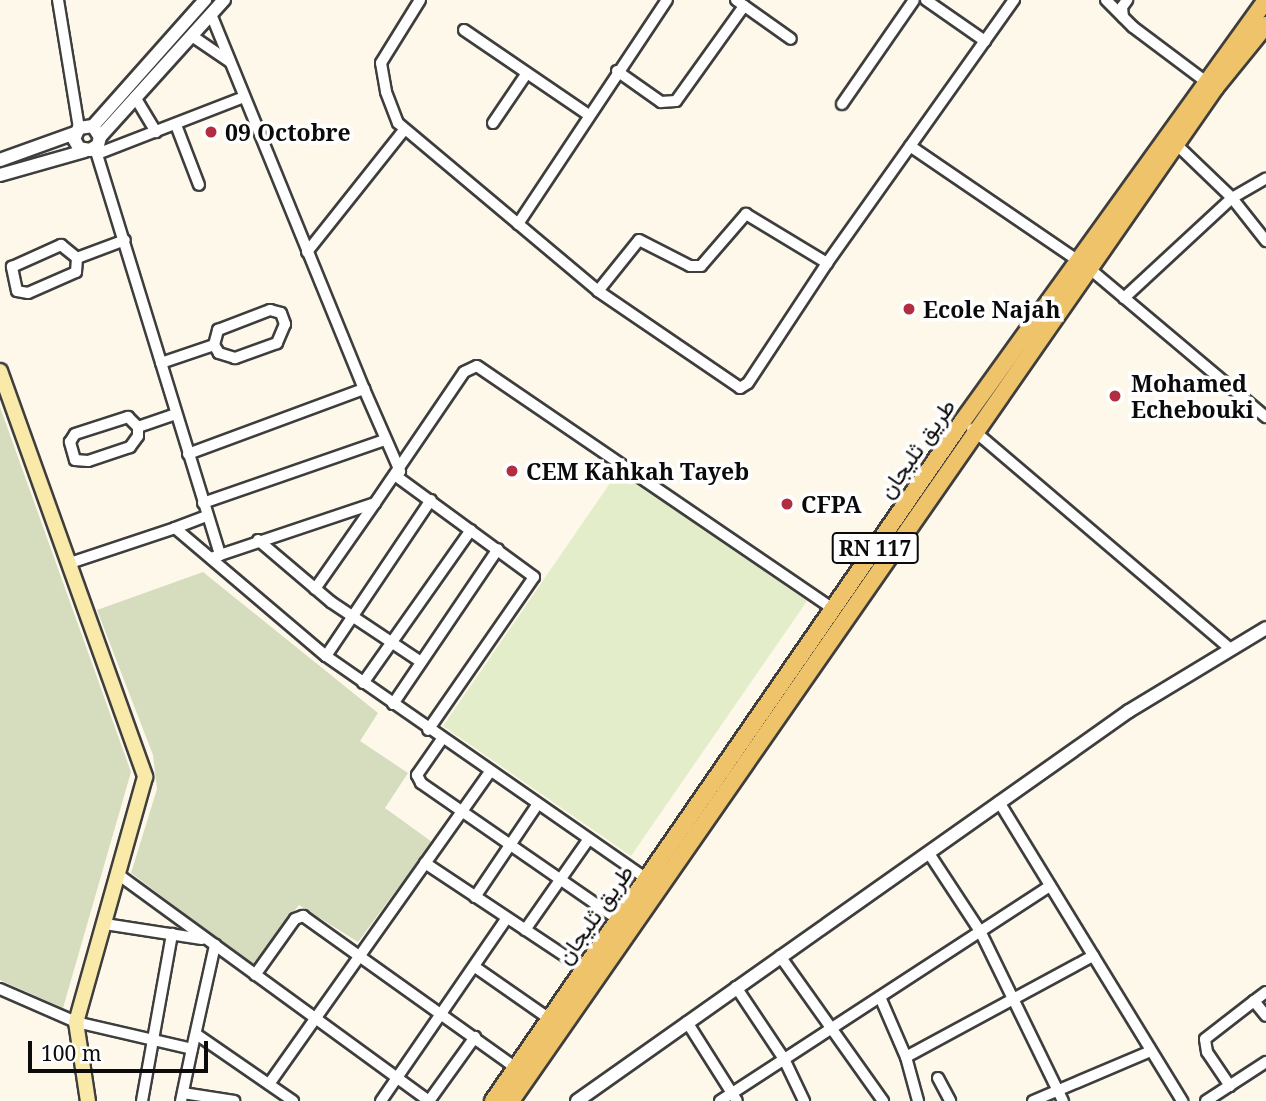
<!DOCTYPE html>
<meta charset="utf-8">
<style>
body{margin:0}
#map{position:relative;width:1266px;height:1101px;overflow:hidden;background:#fef8eb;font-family:"Noto Serif",Vazirmatn,serif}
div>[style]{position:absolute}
.cemetery>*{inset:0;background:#d6ddbe}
.pitch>*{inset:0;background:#e4edc9}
.roads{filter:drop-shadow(2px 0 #3e3e3e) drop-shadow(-2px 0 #3e3e3e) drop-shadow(0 2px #3e3e3e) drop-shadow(0 -2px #3e3e3e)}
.minor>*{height:10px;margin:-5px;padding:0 5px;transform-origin:5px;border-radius:5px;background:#fff}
.tertiary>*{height:12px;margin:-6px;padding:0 6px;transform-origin:6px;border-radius:6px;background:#fff}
.secondary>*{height:14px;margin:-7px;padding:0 7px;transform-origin:7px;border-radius:7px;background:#faeaaa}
.primary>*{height:16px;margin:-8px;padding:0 8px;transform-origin:8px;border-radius:8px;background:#efc369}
.dots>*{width:19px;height:19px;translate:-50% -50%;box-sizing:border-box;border:4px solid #fff;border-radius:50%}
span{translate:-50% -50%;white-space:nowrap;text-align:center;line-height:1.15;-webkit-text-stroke:7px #fff;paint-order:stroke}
.shield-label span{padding:2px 5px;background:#fff;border:2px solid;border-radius:5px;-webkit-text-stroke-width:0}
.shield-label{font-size:21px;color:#0b0b0b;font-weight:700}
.poi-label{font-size:23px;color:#0b0b0b;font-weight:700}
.left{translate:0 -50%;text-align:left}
.street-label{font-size:23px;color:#0b0b0b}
.scale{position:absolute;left:28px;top:1041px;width:180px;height:32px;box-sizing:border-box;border:4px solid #0b0b0b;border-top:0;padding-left:9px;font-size:21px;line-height:24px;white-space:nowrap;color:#0b0b0b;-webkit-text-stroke:5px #fff;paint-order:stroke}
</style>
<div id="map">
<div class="cemetery">
<div style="clip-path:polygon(0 407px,131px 772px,63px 1008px,0 980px)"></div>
<div style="clip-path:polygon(203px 572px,378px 713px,360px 741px,408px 773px,385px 808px,432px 842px,358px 942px,299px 905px,253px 965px,131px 873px,157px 789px,153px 755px,97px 610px)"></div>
</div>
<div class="pitch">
<div style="clip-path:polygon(619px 470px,807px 601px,631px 856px,443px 726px)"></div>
</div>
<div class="roads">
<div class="minor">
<div style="left:58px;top:0;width:130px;rotate:80.7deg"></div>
<div style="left:420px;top:0;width:74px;rotate:121.8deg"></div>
<div style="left:381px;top:63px;width:29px;rotate:80deg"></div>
<div style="left:386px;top:92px;width:33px;rotate:69deg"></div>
<div style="left:398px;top:123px;width:261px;rotate:40deg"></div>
<div style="left:598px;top:291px;width:172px;rotate:34.3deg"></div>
<div style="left:740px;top:388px;width:9px;rotate:-32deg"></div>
<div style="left:748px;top:383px;width:144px;rotate:-56.6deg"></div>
<div style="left:827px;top:263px;width:323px;rotate:-54.6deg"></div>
<div style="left:736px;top:0;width:67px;rotate:35.3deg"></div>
<div style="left:926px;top:0;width:72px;rotate:34.8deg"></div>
<div style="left:1106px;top:0;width:38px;rotate:45deg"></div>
<div style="left:1133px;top:27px;width:95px;rotate:36.9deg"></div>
<div style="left:1123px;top:17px;width:10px;rotate:-96deg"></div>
<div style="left:1122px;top:7px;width:9px;rotate:-54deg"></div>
<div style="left:464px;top:30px;width:149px;rotate:34.3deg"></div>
<div style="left:192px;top:36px;width:46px;rotate:34.4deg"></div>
<div style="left:617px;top:71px;width:54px;rotate:35.2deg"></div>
<div style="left:661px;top:102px;width:15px;rotate:-4deg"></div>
<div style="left:676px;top:101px;width:117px;rotate:-54.4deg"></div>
<div style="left:135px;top:97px;width:41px;rotate:59deg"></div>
<div style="left:842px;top:104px;width:126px;rotate:-55.3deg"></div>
<div style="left:493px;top:123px;width:60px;rotate:-55.8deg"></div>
<div style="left:176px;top:125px;width:64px;rotate:69deg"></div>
<div style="left:1177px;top:145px;width:76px;rotate:43.9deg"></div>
<div style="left:1232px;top:198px;width:55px;rotate:51.7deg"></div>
<div style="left:910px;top:146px;width:218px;rotate:34.3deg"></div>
<div style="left:1090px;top:269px;width:230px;rotate:40.1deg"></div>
<div style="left:95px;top:148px;width:426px;rotate:72.9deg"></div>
<div style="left:97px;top:154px;width:158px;rotate:-21.2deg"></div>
<div style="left:518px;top:224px;width:269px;rotate:-56.4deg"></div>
<div style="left:61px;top:245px;width:21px;rotate:39deg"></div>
<div style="left:77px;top:258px;width:14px;rotate:94deg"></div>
<div style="left:76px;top:272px;width:52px;rotate:156.4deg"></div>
<div style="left:28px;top:293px;width:11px;rotate:-170deg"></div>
<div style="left:17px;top:291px;width:25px;rotate:-102deg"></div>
<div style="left:12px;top:267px;width:54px;rotate:-24.2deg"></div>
<div style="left:307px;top:252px;width:156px;rotate:-51.5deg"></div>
<div style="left:77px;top:258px;width:51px;rotate:-20.6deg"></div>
<div style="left:598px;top:291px;width:65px;rotate:-51.2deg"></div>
<div style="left:639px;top:240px;width:57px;rotate:27deg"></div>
<div style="left:690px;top:266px;width:11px"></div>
<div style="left:701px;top:266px;width:69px;rotate:-49.1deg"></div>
<div style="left:746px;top:214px;width:95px;rotate:31.2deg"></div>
<div style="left:1124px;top:298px;width:147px;rotate:-42.8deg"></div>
<div style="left:1232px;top:198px;width:39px;rotate:-30deg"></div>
<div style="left:270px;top:310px;width:11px;rotate:15deg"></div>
<div style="left:281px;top:313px;width:12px;rotate:70deg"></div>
<div style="left:285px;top:324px;width:21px;rotate:113deg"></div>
<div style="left:277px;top:343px;width:45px;rotate:160.3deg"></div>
<div style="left:235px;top:358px;width:17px;rotate:-163deg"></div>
<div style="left:219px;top:353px;width:9px;rotate:-122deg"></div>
<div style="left:214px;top:345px;width:16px;rotate:-75deg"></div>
<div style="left:218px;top:330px;width:56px;rotate:-21deg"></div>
<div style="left:161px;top:363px;width:56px;rotate:-18.8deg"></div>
<div style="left:364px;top:389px;width:90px;rotate:66.3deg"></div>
<div style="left:128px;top:417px;width:14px;rotate:45deg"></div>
<div style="left:138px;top:427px;width:9px;rotate:90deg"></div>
<div style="left:138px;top:436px;width:14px;rotate:126deg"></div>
<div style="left:130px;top:447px;width:44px;rotate:161.6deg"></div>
<div style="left:88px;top:461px;width:13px;rotate:-176deg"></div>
<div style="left:75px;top:460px;width:19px;rotate:-106deg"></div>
<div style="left:70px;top:442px;width:9px;rotate:-58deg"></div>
<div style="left:75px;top:434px;width:56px;rotate:-17.8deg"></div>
<div style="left:138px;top:427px;width:40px;rotate:-18.9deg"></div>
<div style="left:972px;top:429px;width:336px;rotate:40.4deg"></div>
<div style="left:188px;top:454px;width:188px;rotate:-20.3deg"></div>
<div style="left:364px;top:389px;width:404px;rotate:-112.2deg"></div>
<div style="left:396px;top:476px;width:171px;rotate:36.2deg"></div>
<div style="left:534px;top:577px;width:186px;rotate:124.7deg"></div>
<div style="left:203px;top:503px;width:193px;rotate:-19.1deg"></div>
<div style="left:175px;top:528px;width:34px;rotate:-21deg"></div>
<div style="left:258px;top:540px;width:96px;rotate:40.3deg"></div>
<div style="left:331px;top:602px;width:108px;rotate:33.7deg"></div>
<div style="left:211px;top:558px;width:173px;rotate:-18.5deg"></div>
<div style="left:375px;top:503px;width:158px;rotate:-55.8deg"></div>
<div style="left:464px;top:372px;width:14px;rotate:-25deg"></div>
<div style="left:477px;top:366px;width:431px;rotate:34.3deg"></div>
<div style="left:70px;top:563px;width:111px;rotate:-18.4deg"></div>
<div style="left:175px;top:528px;width:198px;rotate:40.3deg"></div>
<div style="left:326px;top:656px;width:396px;rotate:34.8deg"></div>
<div style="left:315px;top:589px;width:105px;rotate:-55.1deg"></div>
<div style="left:326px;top:656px;width:188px;rotate:-56.1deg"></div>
<div style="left:363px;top:683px;width:187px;rotate:-54.8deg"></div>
<div style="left:393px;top:704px;width:187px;rotate:-55.9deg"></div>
<div style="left:442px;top:739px;width:44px;rotate:124.8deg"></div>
<div style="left:417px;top:775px;width:9px;rotate:63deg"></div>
<div style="left:421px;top:783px;width:241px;rotate:34.7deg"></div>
<div style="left:999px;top:802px;width:351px;rotate:58.5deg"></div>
<div style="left:930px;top:855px;width:91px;rotate:56.7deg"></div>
<div style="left:980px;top:931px;width:189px;rotate:64deg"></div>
<div style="left:425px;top:863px;width:190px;rotate:33.6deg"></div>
<div style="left:119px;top:875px;width:384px;rotate:36.1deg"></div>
<div style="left:475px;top:897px;width:111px;rotate:-56deg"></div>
<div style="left:105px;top:924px;width:98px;rotate:8.8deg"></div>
<div style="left:525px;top:930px;width:110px;rotate:-55deg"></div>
<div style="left:780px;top:956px;width:178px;rotate:54.6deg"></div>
<div style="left:475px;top:967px;width:89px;rotate:34.9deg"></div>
<div style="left:255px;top:975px;width:69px;rotate:-54.5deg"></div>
<div style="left:295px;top:919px;width:9px;rotate:-21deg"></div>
<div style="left:303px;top:916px;width:262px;rotate:35.5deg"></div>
<div style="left:736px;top:987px;width:87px;rotate:56.3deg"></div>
<div style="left:784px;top:1059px;width:47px;rotate:64.5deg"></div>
<div style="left:0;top:989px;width:83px;rotate:23.5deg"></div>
<div style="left:76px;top:1022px;width:119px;rotate:13.1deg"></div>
<div style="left:192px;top:1049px;width:107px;rotate:-77.5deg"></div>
<div style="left:1266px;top:992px;width:15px;rotate:143deg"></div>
<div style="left:1254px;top:1001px;width:19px;rotate:51deg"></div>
<div style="left:880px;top:997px;width:65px;rotate:66.6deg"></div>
<div style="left:906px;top:1057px;width:213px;rotate:-28.4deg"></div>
<div style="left:687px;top:1022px;width:93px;rotate:57.7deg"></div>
<div style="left:196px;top:1034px;width:118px;rotate:34.6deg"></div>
<div style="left:906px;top:1057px;width:46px;rotate:74.7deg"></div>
<div style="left:938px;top:1078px;width:26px;rotate:62deg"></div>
<div style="left:269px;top:1084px;width:382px;rotate:-54.7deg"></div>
<div style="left:1230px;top:1086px;width:41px;rotate:-124.1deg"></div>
<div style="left:1207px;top:1052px;width:13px;rotate:-99deg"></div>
<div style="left:1205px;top:1039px;width:62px;rotate:-37.8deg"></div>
<div style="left:183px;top:1093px;width:52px;rotate:8.9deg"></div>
<div style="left:142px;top:1101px;width:170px;rotate:-79.8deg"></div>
<div style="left:181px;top:1101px;width:53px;rotate:-78.1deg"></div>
<div style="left:381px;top:1101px;width:222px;rotate:-55.5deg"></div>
<div style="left:429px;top:1101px;width:79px;rotate:-54.3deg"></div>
<div style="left:720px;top:1101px;width:394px;rotate:-33.1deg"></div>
<div style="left:1033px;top:1101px;width:128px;rotate:-23deg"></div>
<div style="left:1206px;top:1101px;width:72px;rotate:-33deg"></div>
</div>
<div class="tertiary">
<div style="left:93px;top:126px;width:13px;rotate:58deg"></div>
<div style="left:100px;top:137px;width:8px;rotate:104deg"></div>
<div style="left:98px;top:145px;width:9px;rotate:148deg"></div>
<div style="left:90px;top:150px;width:11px;rotate:-170deg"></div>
<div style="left:79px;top:148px;width:10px;rotate:-119deg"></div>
<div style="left:74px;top:139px;width:12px;rotate:-66deg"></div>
<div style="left:79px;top:128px;width:14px;rotate:-8deg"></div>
<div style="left:93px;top:126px;width:169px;rotate:-48.4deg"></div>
<div style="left:100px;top:137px;width:185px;rotate:-47.9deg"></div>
<div style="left:0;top:160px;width:80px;rotate:-19.8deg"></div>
<div style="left:0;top:175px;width:88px;rotate:-15.8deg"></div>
<div style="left:577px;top:1101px;width:676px;rotate:-35.24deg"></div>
<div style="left:1129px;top:711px;width:160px;rotate:-31.2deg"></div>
</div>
<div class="secondary">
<div style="left:0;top:371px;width:431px;rotate:70.3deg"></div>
<div style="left:145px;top:777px;width:255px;rotate:105.7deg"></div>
<div style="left:76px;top:1022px;width:80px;rotate:81.4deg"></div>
</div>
<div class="primary">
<div style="left:493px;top:1101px;width:825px;rotate:-55.37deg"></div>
<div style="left:962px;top:422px;width:520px;rotate:-54.23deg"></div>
<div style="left:511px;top:1101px;width:1234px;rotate:-55.2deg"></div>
<div style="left:1215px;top:88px;width:81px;rotate:-51deg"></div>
</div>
</div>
<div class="dots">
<div style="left:211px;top:132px;background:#b12d3f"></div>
<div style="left:909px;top:309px;background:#b12d3f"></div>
<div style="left:1115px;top:396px;background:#b12d3f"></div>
<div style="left:512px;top:471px;background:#b12d3f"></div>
<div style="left:787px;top:504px;background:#b12d3f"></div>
</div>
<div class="shield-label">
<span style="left:875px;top:548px">RN 117</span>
</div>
<div class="poi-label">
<span class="left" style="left:225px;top:132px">09 Octobre</span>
<span class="left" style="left:923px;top:309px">Ecole Najah</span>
<span class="left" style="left:1131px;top:396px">Mohamed<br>Echebouki</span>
<span class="left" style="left:526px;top:471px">CEM Kahkah Tayeb</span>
<span class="left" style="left:801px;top:504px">CFPA</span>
</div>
<div class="street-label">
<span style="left:916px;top:448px;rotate:-55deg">طريق ثليجان</span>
<span style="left:594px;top:914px;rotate:-55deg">طريق ثليجان</span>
</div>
<div class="scale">100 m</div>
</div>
